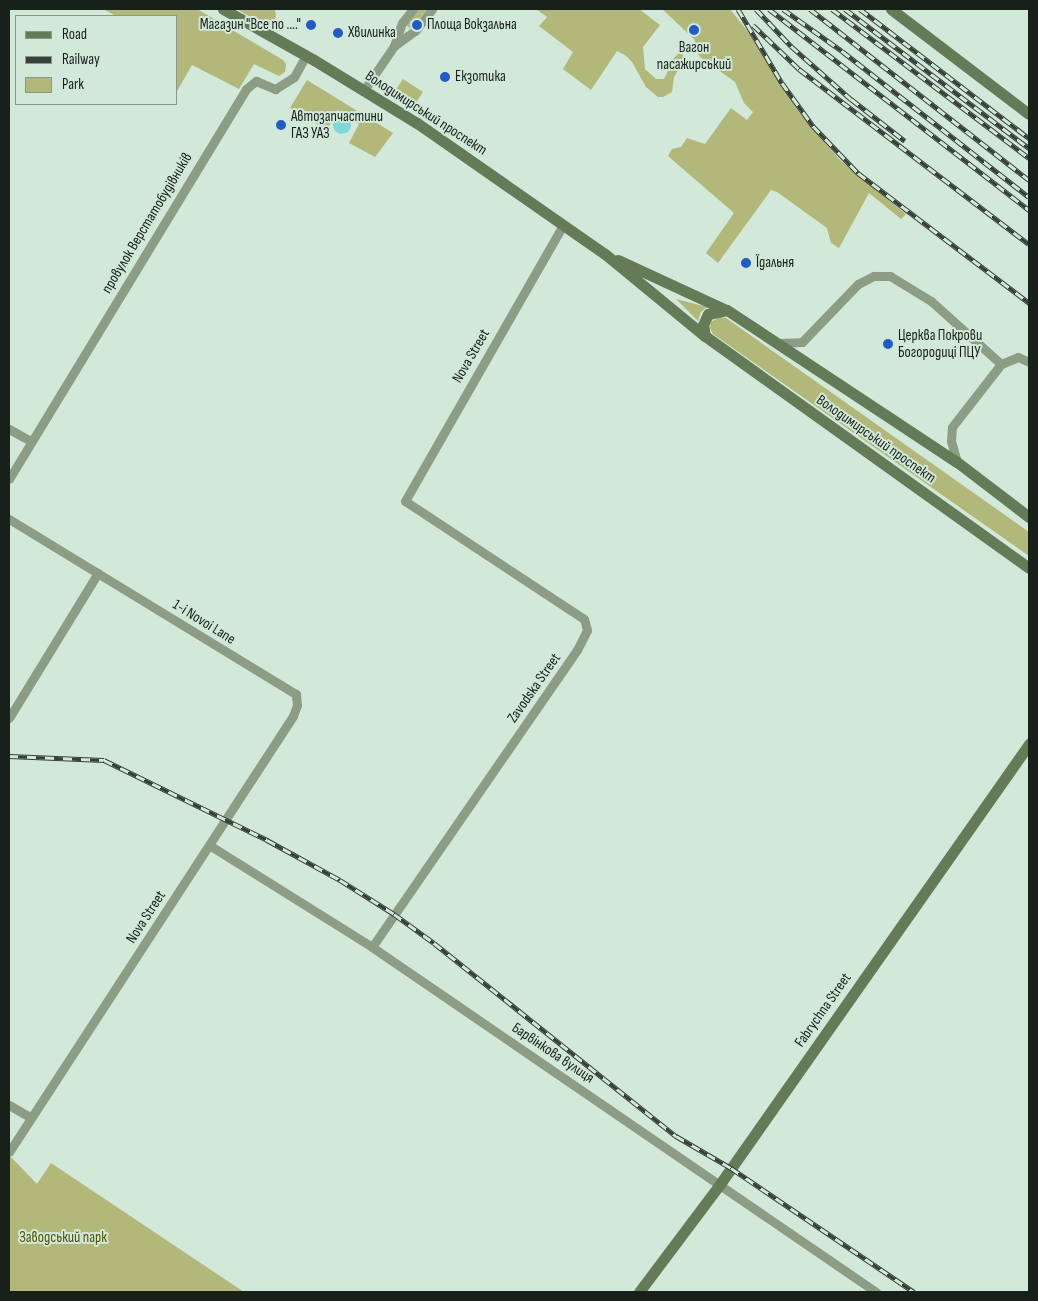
<!DOCTYPE html>
<meta charset="utf-8">
<style>
body{margin:0}
#map{position:relative;width:1038px;height:1301px;overflow:hidden;background:#d2e8d9;font-family:"Sofia Sans Condensed",sans-serif}
div>[style]{position:absolute}
.green>*{inset:0;background:#b2b87a}
.water>*{inset:0;background:#7fd8da}
.round{border-radius:50%}
.street>*{height:9px;margin:-4.5px;padding:0 4.5px;transform-origin:4.5px;border-radius:4.5px;background:#8d9c84}
.secondary>*{height:11px;margin:-5.5px;padding:0 5.5px;transform-origin:5.5px;border-radius:5.5px;background:#657b58}
.rail>*{height:5px;margin-top:-2.5px;transform-origin:0;background:repeating-linear-gradient(90deg,#d2e8d9 0 9px,#364038 0 18px);box-sizing:border-box;border-block:1px solid #364038}
.dots>*{width:14px;height:14px;translate:-50% -50%;box-sizing:border-box;border:2px solid #d2e8d9;border-radius:50%}
span{translate:-50% -50%;white-space:nowrap;text-align:center;line-height:1.15;-webkit-text-stroke:4px #d2e8d9;paint-order:stroke}
.poi-label{font-size:15px;color:#18201a}
.right{translate:-100% -50%;text-align:right}
.left{translate:0 -50%;text-align:left}
.street-label{font-size:15px;color:#18201a}
.park-label{font-size:15px;color:#4e5202}
.frame{position:absolute;inset:0;border:10px solid #18201a;pointer-events:none}
.legend{position:absolute;left:15px;top:15px;width:162px;height:90px;box-sizing:border-box;background:#d2e8d9;border:1px solid #88988d;margin:0;padding:6px 9px;list-style:none;font-size:15px;color:#18201a}
.legend li{display:flex;align-items:center;gap:10px;height:25px}
.legend b{width:25px;border:1px solid #88988d}
</style>
<div id="map">
<div class="green">
<div style="clip-path:polygon(103px 9px,197px 9px,283px 60px,286px 64px,285px 72px,279px 76px,254px 64px,239px 89px,192px 65px,176px 93px,176px 16px,116px 16px)"></div>
<div style="clip-path:polygon(237px 9px,275px 9px,276px 17px,272px 24px,267px 27px)"></div>
<div style="clip-path:polygon(418px 9px,427px 9px,411px 29px,406px 25px)"></div>
<div style="clip-path:polygon(536px 9px,639px 9px,660px 25px,643px 47px,645px 69px,656px 79px,664px 79px,674px 58px,680px 52px,683px 55px,683px 61px,674px 77px,672px 92px,663px 97px,658px 97px,646px 87px,632px 62px,625px 55px,617px 51px,591px 90px,563px 69px,573px 52px,539px 26px,547px 17px)"></div>
<div style="clip-path:polygon(662px 9px,730px 9px,749px 33px,799px 112px,840px 160px,906px 214px,901px 219px,869px 193px,839px 248px,831px 243px,827px 228px,777px 192px,771px 190px,718px 263px,706px 253px,734px 213px,668px 156px,672px 149px,681px 147px,687px 138px,705px 144px,731px 108px,747px 120px,753px 112px,744px 103px,735px 82px,700px 57px,694px 48px,695px 40px)"></div>
<div style="clip-path:polygon(403px 79px,423px 92px,415px 104px,395px 91px)"></div>
<div style="clip-path:polygon(307px 80px,393px 133px,375px 157px,349px 143px,359px 124px,337px 110px,327px 130px,290px 108px)"></div>
<div style="clip-path:polygon(676px 299px,707px 307px,701px 312px,698px 321px)"></div>
<div style="clip-path:polygon(720px 317px,726px 318px,1029px 532px,1029px 556px,713px 334px,710px 328px,711px 322px)"></div>
<div style="clip-path:polygon(9px 1155px,37px 1184px,51px 1163px,244px 1292px,9px 1292px)"></div>
</div>
<div class="water">
<div class="round" style="left:333px;top:116px;width:18px;height:18px"></div>
</div>
<div class="street">
<div style="left:394px;top:46px;width:26px;rotate:-36deg"></div>
<div style="left:415px;top:31px;width:28px;rotate:-52deg"></div>
<div style="left:364px;top:90px;width:53px;rotate:-55.7deg"></div>
<div style="left:394px;top:46px;width:24px;rotate:-71deg"></div>
<div style="left:402px;top:23px;width:18px;rotate:-52deg"></div>
<div style="left:777px;top:343px;width:25px;rotate:-2deg"></div>
<div style="left:802px;top:342px;width:81px;rotate:-46deg"></div>
<div style="left:858px;top:284px;width:18px;rotate:-27deg"></div>
<div style="left:874px;top:276px;width:16px"></div>
<div style="left:890px;top:276px;width:48px;rotate:31.4deg"></div>
<div style="left:931px;top:301px;width:94px;rotate:42deg"></div>
<div style="left:9px;top:429px;width:25px;rotate:29deg"></div>
<div style="left:957px;top:462px;width:22px;rotate:-106deg"></div>
<div style="left:951px;top:441px;width:14px;rotate:-86deg"></div>
<div style="left:952px;top:427px;width:80px;rotate:-52.1deg"></div>
<div style="left:1001px;top:364px;width:18px;rotate:-22deg"></div>
<div style="left:1018px;top:357px;width:12px;rotate:24deg"></div>
<div style="left:9px;top:479px;width:456px;rotate:-58.7deg"></div>
<div style="left:246px;top:89px;width:13px;rotate:-39deg"></div>
<div style="left:256px;top:81px;width:21px;rotate:23deg"></div>
<div style="left:275px;top:89px;width:22px;rotate:-32deg"></div>
<div style="left:294px;top:77px;width:25px;rotate:-61deg"></div>
<div style="left:9px;top:519px;width:336px;rotate:31.4deg"></div>
<div style="left:296px;top:694px;width:11px;rotate:85deg"></div>
<div style="left:297px;top:705px;width:12px;rotate:110deg"></div>
<div style="left:293px;top:716px;width:520px;rotate:123.08deg"></div>
<div style="left:9px;top:718px;width:170px;rotate:-58.5deg"></div>
<div style="left:209px;top:845px;width:192px;rotate:32deg"></div>
<div style="left:372px;top:947px;width:611px;rotate:34.39deg"></div>
<div style="left:372px;top:947px;width:361px;rotate:-55.4deg"></div>
<div style="left:577px;top:650px;width:22px;rotate:-63deg"></div>
<div style="left:587px;top:630px;width:11px;rotate:-105deg"></div>
<div style="left:584px;top:619px;width:214px;rotate:-146.6deg"></div>
<div style="left:405px;top:501px;width:318px;rotate:-60.2deg"></div>
<div style="left:9px;top:1105px;width:24px;rotate:30deg"></div>
</div>
<div class="secondary">
<div style="left:223px;top:9px;width:104px;rotate:29.3deg"></div>
<div style="left:314px;top:60px;width:121px;rotate:31.5deg"></div>
<div style="left:417px;top:123px;width:229px;rotate:34.9deg"></div>
<div style="left:605px;top:254px;width:129px;rotate:39.4deg"></div>
<div style="left:705px;top:336px;width:398px;rotate:35.6deg"></div>
<div style="left:891px;top:9px;width:173px;rotate:37.3deg"></div>
<div style="left:618px;top:260px;width:119px;rotate:24.8deg"></div>
<div style="left:705px;top:336px;width:11px;rotate:-100deg"></div>
<div style="left:703px;top:325px;width:12px;rotate:-66deg"></div>
<div style="left:708px;top:314px;width:19px;rotate:-12deg"></div>
<div style="left:727px;top:310px;width:276px;rotate:33.5deg"></div>
<div style="left:957px;top:462px;width:91px;rotate:37.4deg"></div>
<div style="left:639px;top:1292px;width:135px;rotate:-53.1deg"></div>
<div style="left:720px;top:1184px;width:538px;rotate:-54.92deg"></div>
</div>
<div class="rail">
<div style="left:738px;top:9px;width:86px;rotate:59.3deg"></div>
<div style="left:782px;top:83px;width:53px;rotate:54.2deg"></div>
<div style="left:813px;top:126px;width:65px;rotate:46.2deg"></div>
<div style="left:858px;top:173px;width:215px;rotate:37.2deg"></div>
<div style="left:756px;top:9px;width:51px;rotate:46.6deg"></div>
<div style="left:791px;top:46px;width:80px;rotate:41.5deg"></div>
<div style="left:851px;top:99px;width:68px;rotate:37.9deg"></div>
<div style="left:769px;top:9px;width:329px;rotate:37.7deg"></div>
<div style="left:783px;top:9px;width:72px;rotate:35.4deg"></div>
<div style="left:842px;top:51px;width:237px;rotate:38deg"></div>
<div style="left:810px;top:9px;width:278px;rotate:38deg"></div>
<div style="left:832px;top:9px;width:247px;rotate:37.1deg"></div>
<div style="left:845px;top:9px;width:231px;rotate:37.1deg"></div>
<div style="left:860px;top:9px;width:213px;rotate:37.4deg"></div>
<div style="left:753px;top:25px;width:64px;rotate:43.7deg"></div>
<div style="left:799px;top:69px;width:289px;rotate:37.3deg"></div>
<div style="left:9px;top:756px;width:95px;rotate:2.4deg"></div>
<div style="left:104px;top:760px;width:182px;rotate:26.1deg"></div>
<div style="left:267px;top:840px;width:83px;rotate:28.7deg"></div>
<div style="left:340px;top:880px;width:64px;rotate:32.2deg"></div>
<div style="left:394px;top:914px;width:49px;rotate:35.9deg"></div>
<div style="left:434px;top:943px;width:310px;rotate:38.6deg"></div>
<div style="left:676px;top:1136px;width:64px;rotate:30.2deg"></div>
<div style="left:731px;top:1168px;width:221px;rotate:34.1deg"></div>
</div>
<div class="dots">
<div style="left:311px;top:25px;background:#215bc8"></div>
<div style="left:417px;top:25px;background:#215bc8"></div>
<div style="left:694px;top:30px;background:#215bc8"></div>
<div style="left:338px;top:33px;background:#215bc8"></div>
<div style="left:445px;top:77px;background:#215bc8"></div>
<div style="left:281px;top:125px;background:#215bc8"></div>
<div style="left:746px;top:263px;background:#215bc8"></div>
<div style="left:888px;top:344px;background:#215bc8"></div>
</div>
<div class="poi-label">
<span class="right" style="left:301px;top:25px">Магазин "Все по ...."</span>
<span class="left" style="left:427px;top:25px">Площа Вокзальна</span>
<span class="left" style="left:348px;top:33px">Хвилинка</span>
<span style="left:694px;top:56px">Вагон<br>пасажирський</span>
<span class="left" style="left:455px;top:77px">Екзотика</span>
<span class="left" style="left:291px;top:125px">Автозапчастини<br>ГАЗ УАЗ</span>
<span class="left" style="left:756px;top:263px">Їдальня</span>
<span class="left" style="left:898px;top:344px">Церква Покрови<br>Богородиці ПЦУ</span>
</div>
<div class="street-label">
<span style="left:426px;top:113px;rotate:33deg">Володимирський проспект</span>
<span style="left:147px;top:223px;rotate:-59deg">провулок Верстатобудівників</span>
<span style="left:471px;top:356px;rotate:-60deg">Nova Street</span>
<span style="left:876px;top:439px;rotate:35deg">Володимирський проспект</span>
<span style="left:204px;top:622px;rotate:32deg">1-i Novoi Lane</span>
<span style="left:534px;top:688px;rotate:-55deg">Zavodska Street</span>
<span style="left:146px;top:917px;rotate:-57deg">Nova Street</span>
<span style="left:823px;top:1010px;rotate:-55deg">Fabrychna Street</span>
<span style="left:553px;top:1053px;rotate:34deg">Барвінкова вулиця</span>
</div>
<div class="park-label">
<span style="left:63px;top:1238px">Заводський парк</span>
</div>
<div class="frame"></div>
<ul class="legend">
<li><b style="height:6px;background:#657b58"></b>Road</li>
<li><b style="height:6px;background:#364038"></b>Railway</li>
<li><b style="height:14px;background:#b2b87a"></b>Park</li>
</ul>
</div>
